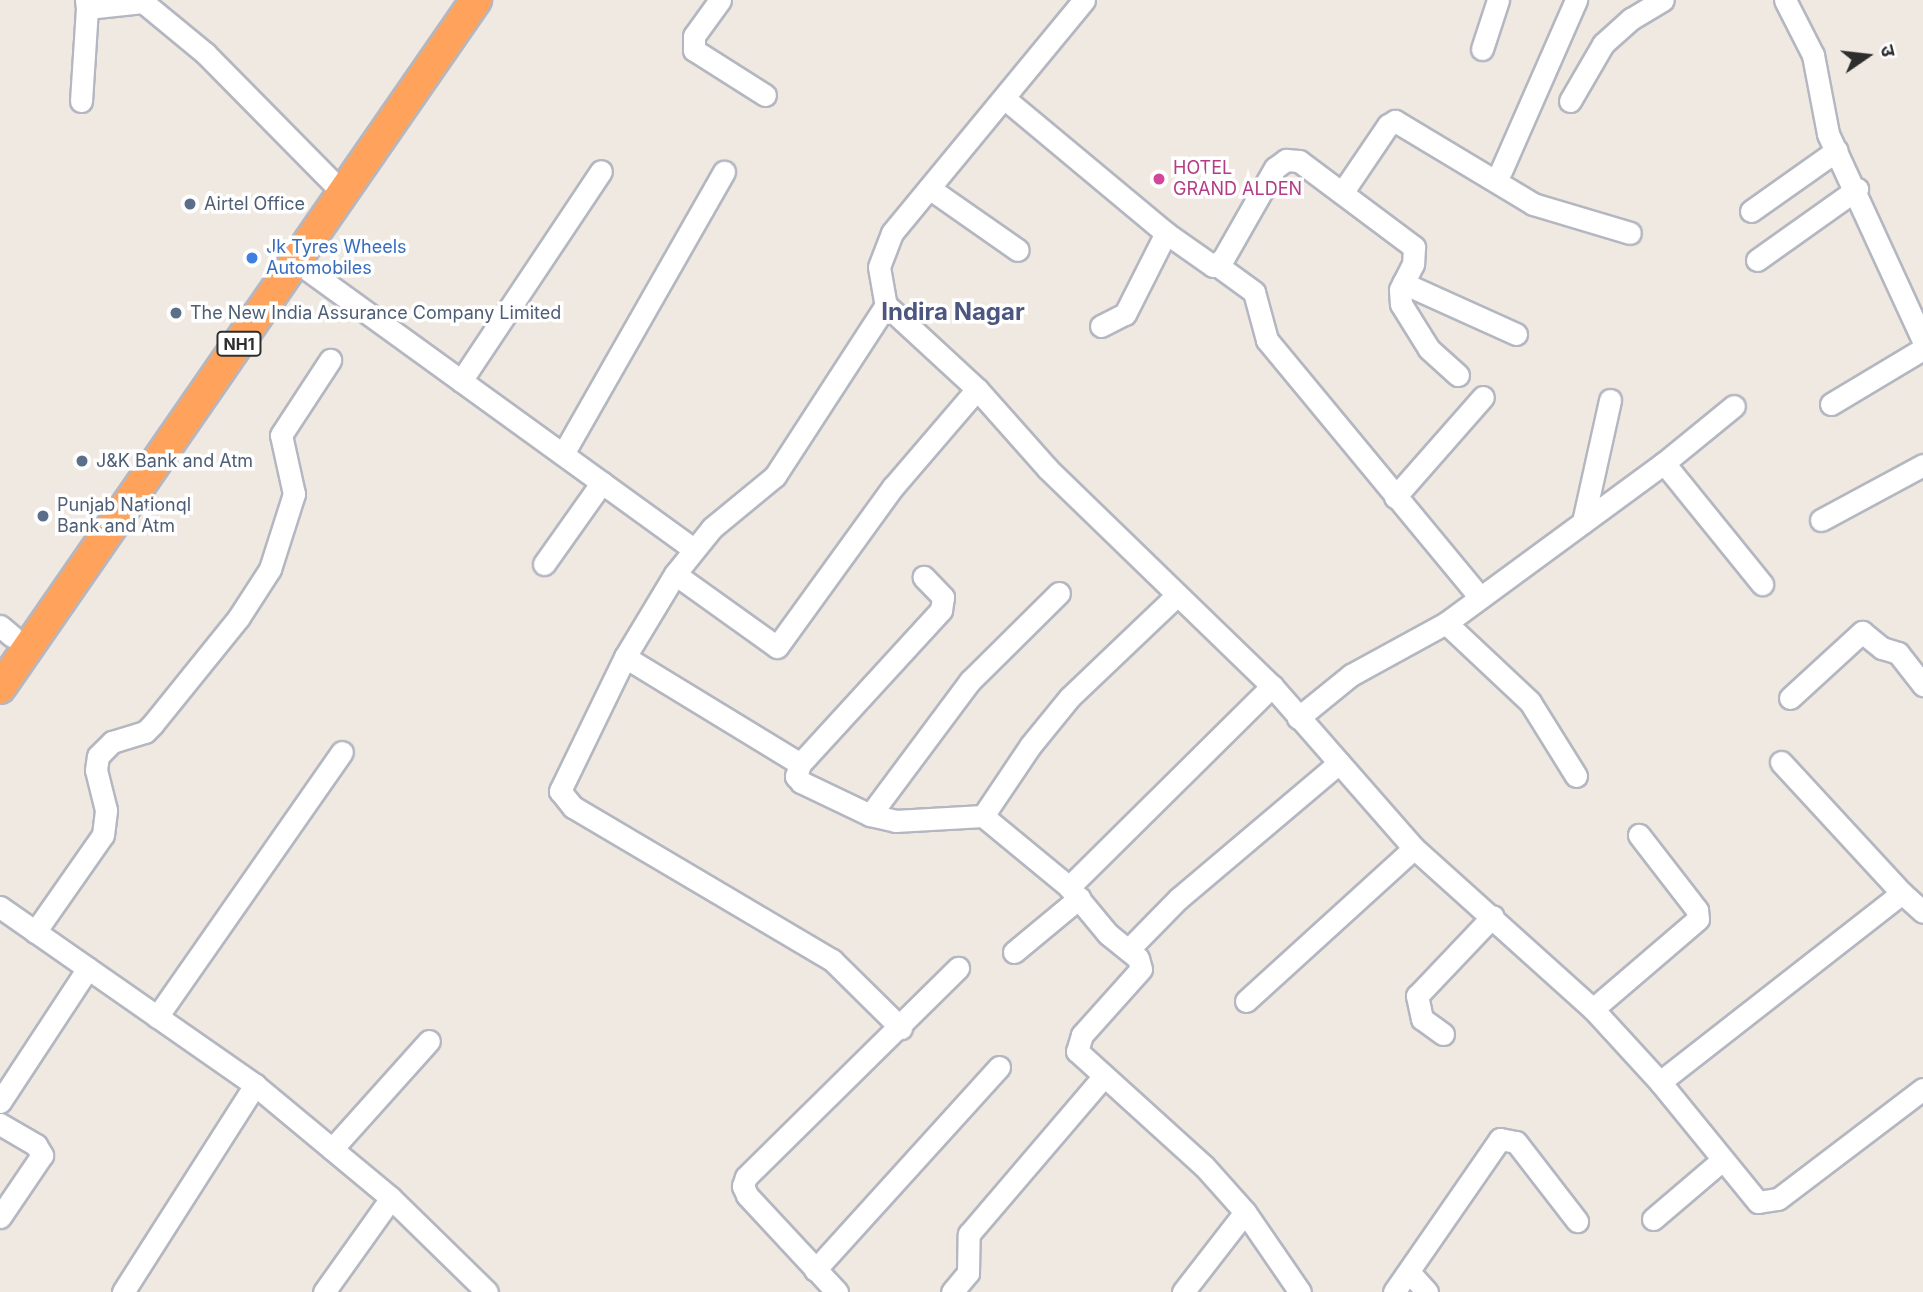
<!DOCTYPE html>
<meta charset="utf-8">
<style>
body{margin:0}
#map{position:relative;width:1923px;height:1292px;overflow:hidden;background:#efe9e1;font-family:Inter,"Noto Sans Devanagari",sans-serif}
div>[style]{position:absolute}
.roads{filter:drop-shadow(2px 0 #b4b7c1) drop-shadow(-2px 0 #b4b7c1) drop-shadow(0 2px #b4b7c1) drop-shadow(0 -2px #b4b7c1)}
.minor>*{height:21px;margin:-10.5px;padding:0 10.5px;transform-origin:10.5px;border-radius:10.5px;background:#fff}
.highway>*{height:30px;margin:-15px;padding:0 15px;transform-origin:15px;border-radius:15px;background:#ffa35c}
.dots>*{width:19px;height:19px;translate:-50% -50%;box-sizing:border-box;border:4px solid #fff;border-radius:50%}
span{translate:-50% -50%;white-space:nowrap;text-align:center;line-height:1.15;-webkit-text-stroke:7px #fff;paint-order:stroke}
.shield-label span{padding:2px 5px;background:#fff;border:2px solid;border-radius:5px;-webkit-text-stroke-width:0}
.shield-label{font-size:16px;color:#2e2e2e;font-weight:700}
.hotel-label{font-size:18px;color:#b23c85}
.left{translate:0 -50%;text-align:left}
.service-label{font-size:18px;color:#4e5e75}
.shop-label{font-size:18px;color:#366cbe}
.district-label{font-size:24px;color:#4d5680;font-weight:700}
.north{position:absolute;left:1832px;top:21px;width:70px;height:70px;-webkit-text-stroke:5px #fff;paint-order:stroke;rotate:76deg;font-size:19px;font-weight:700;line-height:28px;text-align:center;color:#2e2e2e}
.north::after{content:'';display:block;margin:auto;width:24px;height:32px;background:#2e2e2e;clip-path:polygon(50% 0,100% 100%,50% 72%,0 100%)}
</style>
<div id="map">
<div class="roads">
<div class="minor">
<div style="left:86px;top:0;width:8px;rotate:83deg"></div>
<div style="left:87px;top:8px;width:56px;rotate:-6.1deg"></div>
<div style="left:143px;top:2px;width:82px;rotate:39.5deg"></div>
<div style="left:206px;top:54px;width:182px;rotate:45.4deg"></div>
<div style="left:720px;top:0;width:44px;rotate:125.8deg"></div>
<div style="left:694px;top:36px;width:14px;rotate:90deg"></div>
<div style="left:694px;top:50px;width:84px;rotate:32.4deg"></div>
<div style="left:1084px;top:0;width:302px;rotate:129.5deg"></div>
<div style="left:892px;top:233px;width:36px;rotate:111deg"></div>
<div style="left:879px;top:267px;width:39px;rotate:80deg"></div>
<div style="left:886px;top:305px;width:124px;rotate:42.7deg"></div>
<div style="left:977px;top:389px;width:107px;rotate:48.4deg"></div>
<div style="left:1048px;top:469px;width:312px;rotate:44.1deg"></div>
<div style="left:1272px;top:686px;width:215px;rotate:48.8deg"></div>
<div style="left:1414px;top:848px;width:241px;rotate:42deg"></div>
<div style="left:1593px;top:1009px;width:99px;rotate:47.5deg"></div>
<div style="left:1660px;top:1082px;width:155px;rotate:50.8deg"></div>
<div style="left:1758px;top:1202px;width:20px;rotate:-9deg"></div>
<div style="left:1778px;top:1199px;width:182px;rotate:-37.2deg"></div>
<div style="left:1785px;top:0;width:62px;rotate:63deg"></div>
<div style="left:1813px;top:55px;width:80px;rotate:79.2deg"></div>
<div style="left:1828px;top:134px;width:228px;rotate:65.3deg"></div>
<div style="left:1482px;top:49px;width:52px;rotate:-71.9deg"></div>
<div style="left:1004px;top:98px;width:211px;rotate:39.8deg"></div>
<div style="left:1166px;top:233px;width:57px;rotate:35.1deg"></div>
<div style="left:1213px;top:266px;width:12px;rotate:-35deg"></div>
<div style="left:1223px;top:259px;width:105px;rotate:-60.3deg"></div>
<div style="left:1275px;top:168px;width:14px;rotate:-36deg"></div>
<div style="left:1286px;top:160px;width:13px;rotate:4deg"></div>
<div style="left:1299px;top:161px;width:144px;rotate:36.8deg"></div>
<div style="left:1414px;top:247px;width:17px;rotate:93deg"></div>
<div style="left:1413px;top:264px;width:29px;rotate:117deg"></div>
<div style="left:1400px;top:290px;width:14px;rotate:86deg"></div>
<div style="left:1401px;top:304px;width:53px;rotate:58.1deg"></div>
<div style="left:1429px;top:349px;width:39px;rotate:42deg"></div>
<div style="left:81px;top:101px;width:93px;rotate:-86.3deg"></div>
<div style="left:1570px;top:101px;width:66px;rotate:-59.9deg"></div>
<div style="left:1603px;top:44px;width:38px;rotate:-42deg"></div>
<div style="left:1631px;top:19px;width:37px;rotate:-31deg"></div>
<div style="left:1501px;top:171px;width:187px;rotate:-66.3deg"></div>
<div style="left:929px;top:188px;width:108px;rotate:34.9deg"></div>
<div style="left:1342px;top:193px;width:82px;rotate:-55.9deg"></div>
<div style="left:1388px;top:125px;width:8px;rotate:-30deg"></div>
<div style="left:1395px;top:121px;width:161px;rotate:31deg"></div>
<div style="left:1533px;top:204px;width:101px;rotate:16.6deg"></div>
<div style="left:1751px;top:211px;width:105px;rotate:-35.3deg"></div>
<div style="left:1757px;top:260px;width:123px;rotate:-35.4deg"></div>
<div style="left:297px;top:262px;width:489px;rotate:35.9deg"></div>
<div style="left:1217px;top:265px;width:46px;rotate:36.1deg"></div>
<div style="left:1254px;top:292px;width:50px;rotate:74.8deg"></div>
<div style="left:1267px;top:340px;width:332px;rotate:50.4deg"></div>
<div style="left:1403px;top:283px;width:124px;rotate:24.3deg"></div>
<div style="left:886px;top:305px;width:204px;rotate:123deg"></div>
<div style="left:775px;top:476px;width:82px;rotate:140.5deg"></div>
<div style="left:712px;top:528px;width:59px;rotate:128.8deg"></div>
<div style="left:675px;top:574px;width:97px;rotate:121.1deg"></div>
<div style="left:625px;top:657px;width:149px;rotate:115.9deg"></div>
<div style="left:560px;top:791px;width:21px;rotate:51deg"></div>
<div style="left:573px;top:807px;width:301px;rotate:30.6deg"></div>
<div style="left:832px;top:960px;width:97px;rotate:44.6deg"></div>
<div style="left:1101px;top:326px;width:27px;rotate:-27deg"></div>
<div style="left:1125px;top:314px;width:91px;rotate:-63.2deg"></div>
<div style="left:461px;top:381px;width:252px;rotate:-56.3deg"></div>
<div style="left:1831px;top:404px;width:107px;rotate:-30.9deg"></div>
<div style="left:563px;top:454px;width:325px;rotate:-60.3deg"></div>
<div style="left:1664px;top:463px;width:156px;rotate:51deg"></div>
<div style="left:1395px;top:497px;width:133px;rotate:-48.7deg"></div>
<div style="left:1821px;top:520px;width:116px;rotate:-28.3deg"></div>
<div style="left:1583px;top:522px;width:125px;rotate:-77.5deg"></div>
<div style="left:544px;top:564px;width:100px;rotate:-54.7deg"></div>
<div style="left:675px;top:574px;width:125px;rotate:35.6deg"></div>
<div style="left:777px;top:647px;width:198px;rotate:-54.1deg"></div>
<div style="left:893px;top:487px;width:129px;rotate:-49.4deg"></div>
<div style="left:1446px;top:623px;width:115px;rotate:43.2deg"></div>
<div style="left:1530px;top:702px;width:87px;rotate:58.1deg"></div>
<div style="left:0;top:626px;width:16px;rotate:40deg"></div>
<div style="left:625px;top:657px;width:205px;rotate:31.4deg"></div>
<div style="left:800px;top:764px;width:13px;rotate:108deg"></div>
<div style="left:796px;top:776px;width:8px;rotate:50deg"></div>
<div style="left:801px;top:782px;width:76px;rotate:25.6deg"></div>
<div style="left:870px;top:815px;width:26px;rotate:13deg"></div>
<div style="left:895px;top:821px;width:88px;rotate:-3.3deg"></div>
<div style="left:983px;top:816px;width:112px;rotate:39.5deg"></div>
<div style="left:1069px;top:887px;width:61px;rotate:50.3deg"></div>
<div style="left:1108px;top:934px;width:38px;rotate:39deg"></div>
<div style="left:1138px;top:958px;width:11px;rotate:75deg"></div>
<div style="left:1141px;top:969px;width:89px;rotate:131.8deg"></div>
<div style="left:1082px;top:1035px;width:17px;rotate:107deg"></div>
<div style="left:1077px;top:1051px;width:171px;rotate:42.2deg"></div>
<div style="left:1204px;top:1166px;width:62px;rotate:48.3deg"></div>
<div style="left:1245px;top:1212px;width:97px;rotate:55.5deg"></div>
<div style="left:1790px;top:698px;width:98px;rotate:-42.5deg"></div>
<div style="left:1862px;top:632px;width:26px;rotate:39deg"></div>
<div style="left:1882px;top:648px;width:17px;rotate:17deg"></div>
<div style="left:1898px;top:653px;width:41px;rotate:52deg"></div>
<div style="left:1298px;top:718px;width:68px;rotate:-39.1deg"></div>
<div style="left:1351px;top:675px;width:108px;rotate:-28.7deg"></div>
<div style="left:1446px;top:623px;width:270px;rotate:-36.3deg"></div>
<div style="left:1664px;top:463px;width:90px;rotate:-39.2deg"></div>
<div style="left:1781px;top:762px;width:178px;rotate:47.3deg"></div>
<div style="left:800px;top:764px;width:209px;rotate:-47.5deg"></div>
<div style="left:941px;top:610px;width:13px;rotate:-81deg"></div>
<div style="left:943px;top:597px;width:28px;rotate:-134deg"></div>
<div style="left:870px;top:815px;width:167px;rotate:-53.3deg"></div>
<div style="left:970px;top:681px;width:125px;rotate:-44.7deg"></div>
<div style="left:983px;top:816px;width:84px;rotate:-56.1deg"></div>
<div style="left:1030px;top:746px;width:63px;rotate:-50.8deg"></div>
<div style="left:1070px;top:697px;width:148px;rotate:-43.6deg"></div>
<div style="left:1069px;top:887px;width:286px;rotate:-44.7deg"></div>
<div style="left:0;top:907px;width:311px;rotate:34.9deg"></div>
<div style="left:255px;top:1085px;width:177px;rotate:39.7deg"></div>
<div style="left:391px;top:1198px;width:134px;rotate:44.4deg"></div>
<div style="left:35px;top:932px;width:118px;rotate:-55deg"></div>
<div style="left:103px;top:835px;width:25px;rotate:-83deg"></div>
<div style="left:106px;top:810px;width:41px;rotate:-104deg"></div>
<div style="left:96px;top:770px;width:14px;rotate:-82deg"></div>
<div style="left:98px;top:756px;width:20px;rotate:-45deg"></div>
<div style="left:112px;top:742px;width:34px;rotate:-17deg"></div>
<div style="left:145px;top:732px;width:10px;rotate:-45deg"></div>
<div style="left:152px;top:725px;width:139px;rotate:-51.1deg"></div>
<div style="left:239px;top:617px;width:57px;rotate:-57.1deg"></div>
<div style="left:270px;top:569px;width:79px;rotate:-72.3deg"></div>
<div style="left:294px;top:494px;width:60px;rotate:-102.4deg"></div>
<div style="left:281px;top:435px;width:90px;rotate:-56.8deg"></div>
<div style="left:1129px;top:949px;width:70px;rotate:-45.6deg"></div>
<div style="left:1178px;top:899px;width:211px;rotate:-40.2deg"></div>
<div style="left:1014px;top:952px;width:85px;rotate:-39.7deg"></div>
<div style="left:1246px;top:1001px;width:227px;rotate:-42.3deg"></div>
<div style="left:1593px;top:1009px;width:138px;rotate:-40.6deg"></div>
<div style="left:1698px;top:919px;width:9px;rotate:-96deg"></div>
<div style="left:1697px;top:910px;width:95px;rotate:-127.7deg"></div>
<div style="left:157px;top:1017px;width:323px;rotate:-55.1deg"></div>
<div style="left:1443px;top:1034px;width:26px;rotate:-144deg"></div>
<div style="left:1422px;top:1019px;width:24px;rotate:-102deg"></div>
<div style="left:1417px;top:996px;width:110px;rotate:-46.5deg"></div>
<div style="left:1660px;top:1082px;width:307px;rotate:-38deg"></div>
<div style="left:1902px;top:893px;width:28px;rotate:42deg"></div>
<div style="left:0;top:1102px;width:160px;rotate:-56.7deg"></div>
<div style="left:0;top:1124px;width:42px;rotate:30.3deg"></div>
<div style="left:36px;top:1145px;width:12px;rotate:59deg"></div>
<div style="left:42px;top:1155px;width:75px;rotate:124.1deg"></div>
<div style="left:332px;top:1149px;width:145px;rotate:-48.1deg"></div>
<div style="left:1653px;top:1219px;width:91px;rotate:-40.5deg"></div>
<div style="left:815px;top:1270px;width:274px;rotate:-47.8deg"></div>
<div style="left:1409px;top:1272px;width:27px;rotate:48deg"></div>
<div style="left:123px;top:1292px;width:246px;rotate:-57.5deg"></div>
<div style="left:324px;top:1292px;width:115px;rotate:-54.5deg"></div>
<div style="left:837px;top:1292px;width:132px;rotate:-132.9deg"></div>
<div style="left:747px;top:1195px;width:10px;rotate:-114deg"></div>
<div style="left:743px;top:1186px;width:9px;rotate:-72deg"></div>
<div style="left:746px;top:1177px;width:298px;rotate:-44.6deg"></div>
<div style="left:952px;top:1292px;width:25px;rotate:-50deg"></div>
<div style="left:968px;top:1273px;width:39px;rotate:-89deg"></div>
<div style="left:969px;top:1234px;width:206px;rotate:-49.5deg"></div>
<div style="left:1183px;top:1292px;width:101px;rotate:-52.2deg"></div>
<div style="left:1394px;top:1292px;width:186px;rotate:-55.3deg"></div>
<div style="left:1500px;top:1139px;width:16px;rotate:11deg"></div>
<div style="left:1516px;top:1142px;width:100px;rotate:52.3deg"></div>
</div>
<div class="highway">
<div style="left:0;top:688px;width:837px;rotate:-55.32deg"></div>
</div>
</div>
<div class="dots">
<div style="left:1159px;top:179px;background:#d1479c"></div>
<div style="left:190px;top:204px;background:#5c6f8a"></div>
<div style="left:252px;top:258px;background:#3f7fe0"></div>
<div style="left:176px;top:313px;background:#5c6f8a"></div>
<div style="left:82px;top:461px;background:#5c6f8a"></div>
<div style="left:43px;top:516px;background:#5c6f8a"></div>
</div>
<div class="shield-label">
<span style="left:239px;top:344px">NH1</span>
</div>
<div class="hotel-label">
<span class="left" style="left:1173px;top:179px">HOTEL<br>GRAND ALDEN</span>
</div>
<div class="service-label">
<span class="left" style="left:204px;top:204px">Airtel Office</span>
<span class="left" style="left:190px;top:313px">The New India Assurance Company Limited</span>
<span class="left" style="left:96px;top:461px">J&amp;K Bank and Atm</span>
<span class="left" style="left:57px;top:516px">Punjab Nationql<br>Bank and Atm</span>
</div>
<div class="shop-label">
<span class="left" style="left:266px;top:258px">Jk Tyres Wheels<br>Automobiles</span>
</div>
<div class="district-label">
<span style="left:953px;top:312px">Indira Nagar</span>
</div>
<div class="north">उ</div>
</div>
